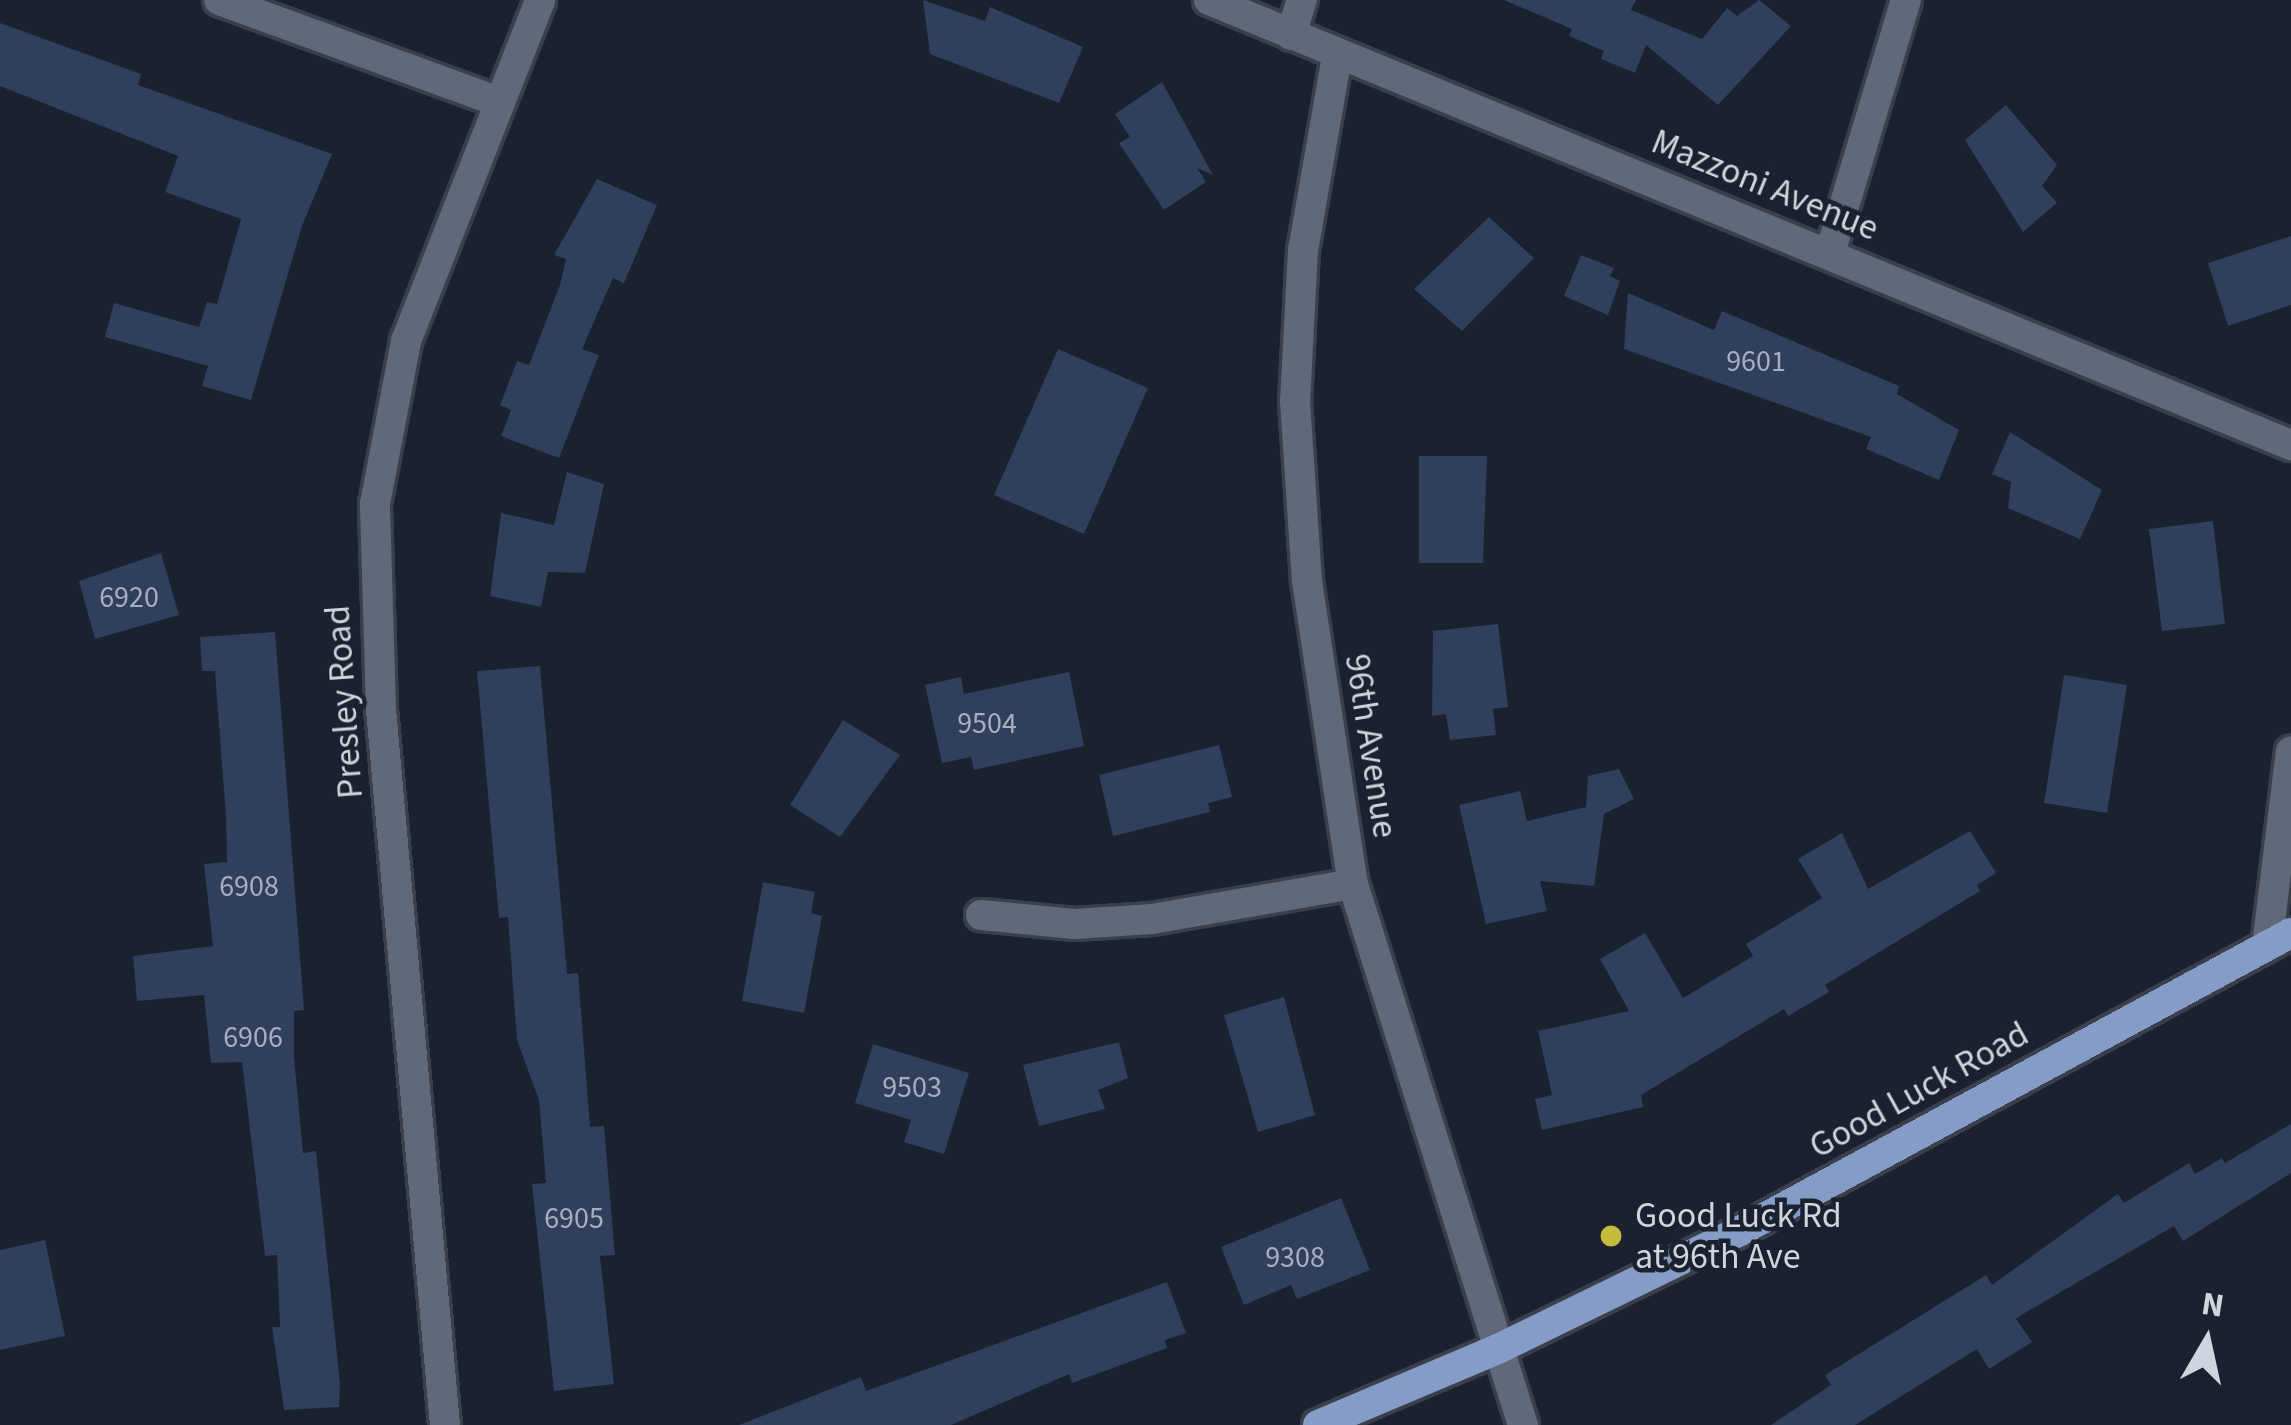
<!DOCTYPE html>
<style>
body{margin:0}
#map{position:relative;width:2291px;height:1425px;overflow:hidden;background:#1a212f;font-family:"Source Sans 3",sans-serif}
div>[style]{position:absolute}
.building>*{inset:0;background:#2f3f5c}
.roads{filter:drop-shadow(3px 0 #3a3f4b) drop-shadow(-3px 0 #3a3f4b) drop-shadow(0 3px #3a3f4b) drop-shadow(0 -3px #3a3f4b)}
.minor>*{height:30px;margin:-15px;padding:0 15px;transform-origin:15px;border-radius:15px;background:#60697a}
.major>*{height:30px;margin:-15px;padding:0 15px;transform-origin:15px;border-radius:15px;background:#859cc7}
.dots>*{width:33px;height:33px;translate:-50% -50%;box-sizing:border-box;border:6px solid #1a212f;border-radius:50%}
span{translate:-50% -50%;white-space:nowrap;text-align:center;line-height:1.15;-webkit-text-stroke:9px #1a212f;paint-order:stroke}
.number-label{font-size:30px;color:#a7afbe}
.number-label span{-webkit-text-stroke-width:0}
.street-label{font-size:36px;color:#cfd4de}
.poi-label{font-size:36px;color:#cfd4de}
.left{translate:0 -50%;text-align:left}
.north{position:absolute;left:2147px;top:1281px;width:120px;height:120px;-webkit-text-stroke:9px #1a212f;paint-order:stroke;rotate:9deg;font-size:33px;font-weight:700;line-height:48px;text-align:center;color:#cfd4de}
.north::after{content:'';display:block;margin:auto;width:42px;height:54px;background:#cfd4de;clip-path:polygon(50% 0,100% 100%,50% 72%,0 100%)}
</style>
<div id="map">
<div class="building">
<div style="clip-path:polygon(923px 0,985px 21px,990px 7px,1083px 47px,1059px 103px,930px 54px)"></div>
<div style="clip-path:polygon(1504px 0,1636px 0,1631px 10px,1702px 39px,1727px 8px,1737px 16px,1759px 0,1791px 26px,1718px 105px,1646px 45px,1635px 73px,1601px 59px,1604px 51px,1569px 36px,1572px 29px)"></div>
<div style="clip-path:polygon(0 23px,141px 74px,138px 85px,332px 154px,302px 226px,251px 400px,202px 386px,208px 366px,105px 337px,114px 303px,199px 327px,207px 302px,217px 304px,241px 219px,165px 192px,178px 156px,0 86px)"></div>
<div style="clip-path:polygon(1162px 82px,1213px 175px,1197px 168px,1206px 182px,1164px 210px,1119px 143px,1130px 137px,1115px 114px)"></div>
<div style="clip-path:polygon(2006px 105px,2057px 165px,2042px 186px,2057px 203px,2023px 232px,1965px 140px)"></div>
<div style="clip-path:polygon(597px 179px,657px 205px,624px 283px,613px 278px,582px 349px,599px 355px,559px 458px,501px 436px,511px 410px,500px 405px,517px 361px,529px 365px,560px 285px,566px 259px,554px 255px)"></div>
<div style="clip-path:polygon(1489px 217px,1534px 258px,1462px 331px,1414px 289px)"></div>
<div style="clip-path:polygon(2291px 236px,2291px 305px,2228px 326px,2208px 263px)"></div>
<div style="clip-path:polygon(1581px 255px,1614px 268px,1610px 276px,1620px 281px,1608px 315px,1564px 296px)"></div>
<div style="clip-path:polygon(1628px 293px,1714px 330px,1722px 311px,1899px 386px,1897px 394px,1959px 430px,1939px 480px,1866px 449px,1871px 437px,1624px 349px)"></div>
<div style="clip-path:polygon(1058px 349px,1148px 388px,1084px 534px,994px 495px)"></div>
<div style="clip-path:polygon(2010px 432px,2102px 490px,2080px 539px,2008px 508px,2011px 482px,1992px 474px)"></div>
<div style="clip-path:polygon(1419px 456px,1487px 456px,1483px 563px,1419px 563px)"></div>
<div style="clip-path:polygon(567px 472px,604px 484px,585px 573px,548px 572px,541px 607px,490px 596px,501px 513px,554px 525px)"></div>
<div style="clip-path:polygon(2213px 521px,2225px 624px,2162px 631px,2149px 529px)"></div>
<div style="clip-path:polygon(161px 553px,179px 615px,95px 639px,79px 581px)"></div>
<div style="clip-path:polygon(1498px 624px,1508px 707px,1493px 709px,1496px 735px,1450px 740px,1446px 714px,1432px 716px,1433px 631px)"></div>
<div style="clip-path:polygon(275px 632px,304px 1010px,294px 1011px,294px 1057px,303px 1153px,316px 1151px,340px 1384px,339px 1407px,284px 1410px,272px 1327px,280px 1327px,277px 1255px,265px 1256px,242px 1062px,211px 1063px,204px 995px,137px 1001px,133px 956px,213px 946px,204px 864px,227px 862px,226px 817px,215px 671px,202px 671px,200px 637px)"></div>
<div style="clip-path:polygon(540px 666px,567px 974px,578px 973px,590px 1127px,604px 1126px,615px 1255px,600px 1256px,614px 1384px,554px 1391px,532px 1184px,546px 1183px,539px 1100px,517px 1040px,508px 917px,499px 918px,477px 671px)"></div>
<div style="clip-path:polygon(1069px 672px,1084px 746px,974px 770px,971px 757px,942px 763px,925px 685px,961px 677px,964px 694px)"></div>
<div style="clip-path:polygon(2064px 675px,2127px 685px,2107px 813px,2044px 803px)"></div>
<div style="clip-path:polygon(843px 720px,900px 755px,840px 837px,790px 805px)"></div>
<div style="clip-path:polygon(1219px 745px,1232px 797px,1208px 803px,1210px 812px,1113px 836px,1099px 775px)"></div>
<div style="clip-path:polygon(1619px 769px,1634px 799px,1604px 814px,1594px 886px,1540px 881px,1547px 911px,1486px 924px,1459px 805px,1520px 791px,1527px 821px,1586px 807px,1588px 776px)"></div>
<div style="clip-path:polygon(1970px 831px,1996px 873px,1977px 885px,1980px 891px,1825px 985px,1829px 992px,1788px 1016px,1784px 1009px,1641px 1095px,1643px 1107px,1542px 1130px,1535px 1099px,1552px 1095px,1538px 1031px,1629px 1011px,1600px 959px,1645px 933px,1683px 998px,1753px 956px,1746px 944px,1822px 898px,1798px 859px,1842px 833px,1868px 889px)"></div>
<div style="clip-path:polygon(763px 882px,815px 892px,811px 913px,822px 916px,804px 1013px,742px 1001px)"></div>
<div style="clip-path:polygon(1284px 997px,1315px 1115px,1258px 1132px,1224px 1015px)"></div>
<div style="clip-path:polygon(1119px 1042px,1128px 1078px,1098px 1090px,1105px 1109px,1039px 1126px,1023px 1065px)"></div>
<div style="clip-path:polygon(873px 1044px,969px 1073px,944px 1154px,904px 1142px,911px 1120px,855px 1103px)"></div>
<div style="clip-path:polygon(2291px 1124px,2291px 1173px,2183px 1241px,2174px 1226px,2023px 1314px,2016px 1319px,2032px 1342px,1989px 1369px,1977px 1349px,1855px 1425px,1771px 1425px,1831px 1385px,1825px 1375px,1986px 1275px,1992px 1285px,2118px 1194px,2124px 1203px,2189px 1163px,2195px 1174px,2222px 1158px,2225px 1163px)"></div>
<div style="clip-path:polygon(1341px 1198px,1370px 1270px,1297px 1299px,1291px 1285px,1244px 1305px,1221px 1247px)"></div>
<div style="clip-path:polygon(45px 1240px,65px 1336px,0 1350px,0 1250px)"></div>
<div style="clip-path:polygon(1167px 1282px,1186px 1333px,1165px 1340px,1167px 1348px,1072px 1383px,1069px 1374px,951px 1425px,739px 1425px,861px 1377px,866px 1391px)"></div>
</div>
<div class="roads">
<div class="minor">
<div style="left:219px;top:0;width:295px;rotate:20deg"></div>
<div style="left:1209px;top:0;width:1170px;rotate:22.36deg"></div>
<div style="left:1291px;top:35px;width:37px;rotate:-73deg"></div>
<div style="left:1337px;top:56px;width:197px;rotate:99.9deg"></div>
<div style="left:1303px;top:250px;width:151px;rotate:93deg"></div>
<div style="left:1295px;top:401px;width:180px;rotate:86.2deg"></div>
<div style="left:1307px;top:581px;width:306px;rotate:81.4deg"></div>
<div style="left:1353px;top:884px;width:567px;rotate:72.56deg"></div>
<div style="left:1830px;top:253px;width:264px;rotate:-73.3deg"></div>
<div style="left:981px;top:915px;width:94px;rotate:5.5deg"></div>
<div style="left:1075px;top:924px;width:77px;rotate:-3.7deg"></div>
<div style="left:1152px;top:919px;width:204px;rotate:-9.9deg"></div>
<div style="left:2267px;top:946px;width:196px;rotate:-83deg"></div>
<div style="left:445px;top:1425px;width:719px;rotate:-95.11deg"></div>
<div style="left:381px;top:709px;width:205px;rotate:-91.7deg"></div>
<div style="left:375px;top:504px;width:166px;rotate:-79.2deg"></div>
<div style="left:406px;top:341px;width:366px;rotate:-68.5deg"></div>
</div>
<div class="major">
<div style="left:1318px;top:1425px;width:195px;rotate:-22.9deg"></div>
<div style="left:1498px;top:1349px;width:269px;rotate:-26deg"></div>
<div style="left:1740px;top:1231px;width:626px;rotate:-28.41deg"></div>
</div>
</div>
<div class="dots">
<div style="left:1611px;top:1236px;background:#c5bc3d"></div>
</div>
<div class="number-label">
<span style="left:1756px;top:362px">9601</span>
<span style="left:129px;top:598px">6920</span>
<span style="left:987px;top:724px">9504</span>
<span style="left:249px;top:887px">6908</span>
<span style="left:253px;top:1038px">6906</span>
<span style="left:912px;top:1088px">9503</span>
<span style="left:574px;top:1219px">6905</span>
<span style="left:1295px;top:1258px">9308</span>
</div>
<div class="street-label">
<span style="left:1765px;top:185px;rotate:22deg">Mazzoni Avenue</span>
<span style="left:344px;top:702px;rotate:-94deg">Presley Road</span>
<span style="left:1371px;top:746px;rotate:81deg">96th Avenue</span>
<span style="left:1919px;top:1090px;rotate:-29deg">Good Luck Road</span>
</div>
<div class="poi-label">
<span class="left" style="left:1635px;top:1236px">Good Luck Rd<br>at 96th Ave</span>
</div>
<div class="north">N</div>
</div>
